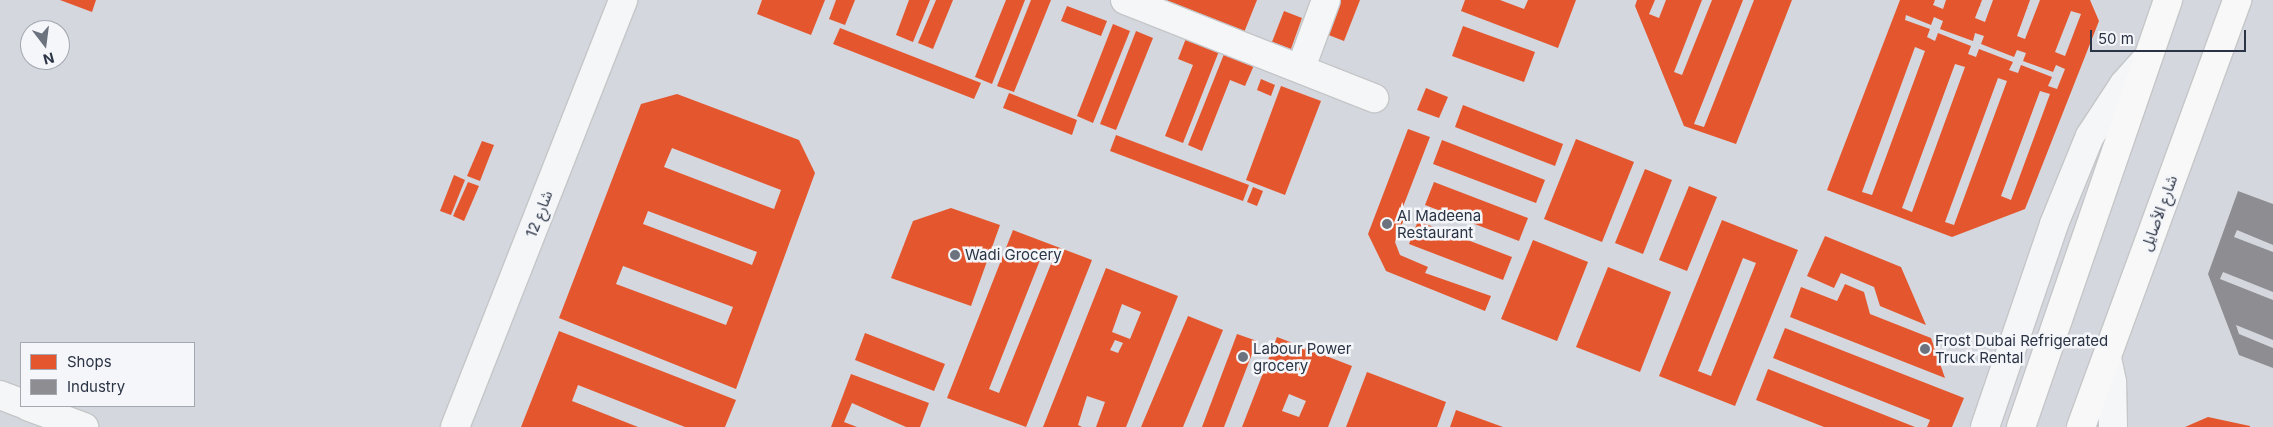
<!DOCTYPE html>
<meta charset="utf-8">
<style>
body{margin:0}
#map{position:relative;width:2273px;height:427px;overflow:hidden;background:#e6e8ea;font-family:Inter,"Noto Sans Arabic",sans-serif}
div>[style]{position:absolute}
.built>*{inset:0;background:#d4d7dd}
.shops>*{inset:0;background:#e4572e}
.industry>*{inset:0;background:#8d8d92}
.roads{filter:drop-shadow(1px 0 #c4c6c8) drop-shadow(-1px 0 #c4c6c8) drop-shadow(0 1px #c4c6c8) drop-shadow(0 -1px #c4c6c8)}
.minor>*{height:28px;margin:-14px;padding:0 14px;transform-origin:14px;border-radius:14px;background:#f5f6f7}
.major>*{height:28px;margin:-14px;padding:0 14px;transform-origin:14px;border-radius:14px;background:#f8f8f8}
.dots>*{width:14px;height:14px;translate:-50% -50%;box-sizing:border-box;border:2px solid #f4f6f9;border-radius:50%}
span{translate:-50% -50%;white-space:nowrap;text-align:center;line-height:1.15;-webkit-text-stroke:5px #f4f6f9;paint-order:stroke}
.street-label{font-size:15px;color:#2b3445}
.poi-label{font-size:15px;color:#2b3445}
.left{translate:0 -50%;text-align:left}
.legend{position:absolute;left:20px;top:342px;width:175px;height:65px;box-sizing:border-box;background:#f4f6f9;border:1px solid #a4a8b1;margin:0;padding:6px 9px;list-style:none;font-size:15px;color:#2b3445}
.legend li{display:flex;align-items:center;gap:10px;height:25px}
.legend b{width:25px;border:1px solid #a4a8b1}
.north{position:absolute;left:20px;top:20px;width:50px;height:50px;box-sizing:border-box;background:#f4f6f9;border:1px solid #a4a8b1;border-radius:50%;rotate:165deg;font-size:14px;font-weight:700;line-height:20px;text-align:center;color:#2b3445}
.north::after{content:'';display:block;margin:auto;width:18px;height:22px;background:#6c737f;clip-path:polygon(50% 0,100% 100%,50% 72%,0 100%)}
.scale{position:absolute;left:2090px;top:30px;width:156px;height:22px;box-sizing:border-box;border:2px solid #2b3445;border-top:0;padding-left:6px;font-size:15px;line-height:18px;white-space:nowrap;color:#2b3445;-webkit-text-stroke:4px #f4f6f9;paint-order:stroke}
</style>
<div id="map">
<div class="built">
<div style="clip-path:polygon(evenodd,0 0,2273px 0,2273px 427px,0 427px,0 0,30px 30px,60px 30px,60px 60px,30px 60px,30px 30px,0 0,21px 343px,194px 343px,194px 406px,21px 406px,21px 343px)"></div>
</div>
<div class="shops">
<div style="clip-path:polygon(60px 0,96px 0,92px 12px)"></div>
<div style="clip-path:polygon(762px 0,825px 0,811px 35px,757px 14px)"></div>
<div style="clip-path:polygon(836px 0,855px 0,845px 25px,829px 19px)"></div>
<div style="clip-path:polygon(909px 0,930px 0,913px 42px,896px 35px)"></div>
<div style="clip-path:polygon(936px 0,953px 0,933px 49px,918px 43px)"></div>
<div style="clip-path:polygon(1006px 0,1025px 0,992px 84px,975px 77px)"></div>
<div style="clip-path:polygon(1031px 0,1051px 0,1014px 92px,997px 86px)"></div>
<div style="clip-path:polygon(1152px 0,1257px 0,1243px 35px)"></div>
<div style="clip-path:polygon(1339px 0,1360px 0,1344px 41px,1326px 34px)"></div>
<div style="clip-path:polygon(1465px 0,1500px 0,1524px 9px,1528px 0,1576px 0,1558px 48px,1461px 11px)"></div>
<div style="clip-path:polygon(1637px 0,1655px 0,1649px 14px,1659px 18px,1666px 0,1702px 0,1674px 72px,1682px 75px,1712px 0,1743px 0,1694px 124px,1704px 127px,1754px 0,1792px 0,1736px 144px,1684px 126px,1635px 6px)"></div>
<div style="clip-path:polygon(evenodd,1900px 0,1935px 0,1933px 5px,1943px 9px,1946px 0,1982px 0,1975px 18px,1985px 22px,1993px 0,2030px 0,2017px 36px,2025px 39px,2040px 0,2090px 0,2099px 21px,2025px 209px,1952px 237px,1827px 190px,1900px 0,2071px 11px,2081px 14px,2065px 56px,2055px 52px,2071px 11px,1900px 0,1906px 15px,1931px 25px,1934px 17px,1943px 21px,1940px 29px,1973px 41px,1975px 33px,1984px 36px,1981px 44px,2014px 57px,2017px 50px,2026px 53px,2023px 61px,2053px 72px,2056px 65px,2065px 69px,2057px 89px,2048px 86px,2052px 77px,2021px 65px,2018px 73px,2009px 70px,2013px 62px,1979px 49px,1976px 57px,1968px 54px,1971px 46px,1938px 33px,1935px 41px,1927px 37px,1930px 29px,1905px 20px,1906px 15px,1900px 0,1915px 47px,1925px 51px,1872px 195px,1862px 192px,1915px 47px,1900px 0,1955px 64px,1965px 67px,1912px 212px,1902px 208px,1955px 64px,1900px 0,1998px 78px,2007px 81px,1954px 225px,1945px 222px,1998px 78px,1900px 0,2040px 91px,2050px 94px,2011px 200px,2001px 196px,2040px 91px)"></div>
<div style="clip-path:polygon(1067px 6px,1107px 21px,1101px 36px,1061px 21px)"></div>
<div style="clip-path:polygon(1284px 11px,1302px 18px,1291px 49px,1272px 42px)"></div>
<div style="clip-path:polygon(1113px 24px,1130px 31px,1093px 123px,1077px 116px)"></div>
<div style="clip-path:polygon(1463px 26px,1535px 52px,1524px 82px,1452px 56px)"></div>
<div style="clip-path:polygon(840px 28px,981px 83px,974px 99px,833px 44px)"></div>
<div style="clip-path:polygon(1190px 28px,1223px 41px,1183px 143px,1165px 136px,1193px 65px,1178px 59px)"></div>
<div style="clip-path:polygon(1136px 31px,1153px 38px,1116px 130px,1100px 124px)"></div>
<div style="clip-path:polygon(1228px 44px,1258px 56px,1245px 86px,1230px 80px,1202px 151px,1188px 145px)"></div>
<div style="clip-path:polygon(1261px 79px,1275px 85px,1271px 96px,1257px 90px)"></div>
<div style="clip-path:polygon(1281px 86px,1321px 101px,1285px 195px,1246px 180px)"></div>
<div style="clip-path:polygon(1426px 88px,1448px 97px,1439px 118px,1417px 110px)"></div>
<div style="clip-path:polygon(1009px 93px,1077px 120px,1072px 135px,1003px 108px)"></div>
<div style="clip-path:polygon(evenodd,677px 94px,799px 140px,815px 173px,736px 389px,559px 318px,641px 104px,677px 94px,672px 148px,781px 190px,774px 209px,664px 167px,672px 148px,677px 94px,648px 211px,757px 252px,752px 265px,643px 224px,648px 211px,677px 94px,623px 266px,733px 307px,726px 325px,616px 284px,623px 266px)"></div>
<div style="clip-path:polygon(1463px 105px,1563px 144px,1555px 166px,1455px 127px)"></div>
<div style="clip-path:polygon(1408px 129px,1430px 137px,1401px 212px,1406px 214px,1395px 242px,1400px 255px,1428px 267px,1425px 273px,1491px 296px,1485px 311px,1386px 271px,1368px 234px)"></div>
<div style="clip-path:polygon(1116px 135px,1249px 185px,1243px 201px,1110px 151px)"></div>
<div style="clip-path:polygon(1576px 139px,1634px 162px,1602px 242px,1544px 219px)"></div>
<div style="clip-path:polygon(1442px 140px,1545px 180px,1536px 203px,1433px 164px)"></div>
<div style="clip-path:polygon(482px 141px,494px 145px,480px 181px,467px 176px)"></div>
<div style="clip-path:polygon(1645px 169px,1672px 180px,1643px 254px,1615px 243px)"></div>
<div style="clip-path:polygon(454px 175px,465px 180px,451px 215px,440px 211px)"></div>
<div style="clip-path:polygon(468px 182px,479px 186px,464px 221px,453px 216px)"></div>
<div style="clip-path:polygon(1434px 182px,1528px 218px,1519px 241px,1425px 205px)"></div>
<div style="clip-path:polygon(1689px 186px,1717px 197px,1687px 271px,1659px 260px)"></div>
<div style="clip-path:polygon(1253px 187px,1263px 191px,1257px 206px,1247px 202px)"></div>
<div style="clip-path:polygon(951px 208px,1000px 225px,971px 306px,891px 278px,913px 221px)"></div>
<div style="clip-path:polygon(evenodd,1722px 220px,1798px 250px,1735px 406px,1659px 376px,1722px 220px,1743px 258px,1756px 263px,1711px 376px,1698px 371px,1743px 258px)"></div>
<div style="clip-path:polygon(1418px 221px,1512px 257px,1503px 280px,1409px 244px)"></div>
<div style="clip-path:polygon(evenodd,1013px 230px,1092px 260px,1026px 427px,947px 398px,1013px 230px,1044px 250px,1055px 254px,999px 393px,989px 389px,1044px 250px)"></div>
<div style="clip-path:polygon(1825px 236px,1901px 267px,1926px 325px,1880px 306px,1874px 287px,1841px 273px,1834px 288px,1807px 276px)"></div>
<div style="clip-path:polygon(1533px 240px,1588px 262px,1557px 341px,1501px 319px)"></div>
<div style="clip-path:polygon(1608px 267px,1671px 292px,1640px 372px,1576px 347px)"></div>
<div style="clip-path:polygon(evenodd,1106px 268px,1178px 296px,1126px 427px,1096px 427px,1105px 402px,1087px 396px,1078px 425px,1082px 427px,1043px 427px,1106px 268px,1122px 304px,1141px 312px,1130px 339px,1112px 332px,1122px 304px,1106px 268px,1115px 340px,1123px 343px,1118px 353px,1110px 350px,1115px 340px)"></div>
<div style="clip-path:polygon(1845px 284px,1864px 292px,1870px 314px,1931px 338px,1945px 378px,1790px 317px,1801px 287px,1837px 301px)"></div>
<div style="clip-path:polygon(1188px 316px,1223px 330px,1183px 427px,1141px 427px)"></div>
<div style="clip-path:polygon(1785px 328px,1964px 398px,1952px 427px,1927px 427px,1930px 420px,1773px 358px)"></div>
<div style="clip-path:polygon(559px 331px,736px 400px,725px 427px,685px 427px,578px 385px,572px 401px,638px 427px,521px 427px)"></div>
<div style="clip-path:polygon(865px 333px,945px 364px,934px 391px,855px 360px)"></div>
<div style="clip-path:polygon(1237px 334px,1257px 341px,1224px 427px,1202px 427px)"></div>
<div style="clip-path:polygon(evenodd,1277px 337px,1352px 366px,1328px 427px,1242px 427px,1277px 337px,1289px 394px,1306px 401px,1299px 417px,1282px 411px,1289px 394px)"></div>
<div style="clip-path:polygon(1768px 369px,1915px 427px,1824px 427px,1756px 400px)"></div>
<div style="clip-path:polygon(1367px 372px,1446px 402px,1437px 427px,1346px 427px)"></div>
<div style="clip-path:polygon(851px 374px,929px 403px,920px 427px,906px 427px,852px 403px,844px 422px,857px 427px,831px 427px)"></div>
<div style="clip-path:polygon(1456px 410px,1503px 427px,1450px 427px)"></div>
<div style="clip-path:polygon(2208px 417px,2250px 426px,2250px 427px,2185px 427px)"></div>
</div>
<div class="industry">
<div style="clip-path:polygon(2238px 191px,2273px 204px,2273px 245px,2237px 230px,2234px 237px,2273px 252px,2273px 292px,2223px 272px,2220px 279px,2273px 300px,2273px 340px,2236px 325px,2239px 334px,2273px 348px,2273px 368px,2239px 355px,2208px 274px)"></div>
</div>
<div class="roads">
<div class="minor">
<div style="left:1125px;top:0;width:268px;rotate:21.5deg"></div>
<div style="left:1301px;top:68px;width:72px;rotate:-69.8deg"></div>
<div style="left:2107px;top:358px;width:25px;rotate:78deg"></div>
<div style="left:2112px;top:382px;width:45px;rotate:88.7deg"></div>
<div style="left:0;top:395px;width:22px;rotate:21deg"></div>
<div style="left:27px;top:406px;width:61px;rotate:20.2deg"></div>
<div style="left:455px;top:427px;width:459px;rotate:-68.5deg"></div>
<div style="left:1985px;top:427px;width:214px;rotate:-71.2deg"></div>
<div style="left:2054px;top:224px;width:95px;rotate:-67.8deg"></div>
<div style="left:2090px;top:136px;width:62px;rotate:-56.8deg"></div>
<div style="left:2124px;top:84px;width:31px;rotate:-48deg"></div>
</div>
<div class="major">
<div style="left:2021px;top:427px;width:452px;rotate:-71deg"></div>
<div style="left:2081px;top:427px;width:455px;rotate:-69.9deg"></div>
</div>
</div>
<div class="dots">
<div style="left:1387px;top:224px;background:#6c737f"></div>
<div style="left:955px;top:255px;background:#6c737f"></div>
<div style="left:1925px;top:349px;background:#6c737f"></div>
<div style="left:1243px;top:357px;background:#6c737f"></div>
</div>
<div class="street-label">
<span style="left:2159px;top:213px;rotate:-70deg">شارع الأصايل</span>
<span style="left:539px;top:214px;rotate:-69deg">شارع 12</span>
</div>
<div class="poi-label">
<span class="left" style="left:1397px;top:224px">Al Madeena<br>Restaurant</span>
<span class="left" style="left:965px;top:255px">Wadi Grocery</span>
<span class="left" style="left:1935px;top:349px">Frost Dubai Refrigerated<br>Truck Rental</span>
<span class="left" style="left:1253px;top:357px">Labour Power<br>grocery</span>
</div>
<ul class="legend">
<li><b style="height:14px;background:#e4572e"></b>Shops</li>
<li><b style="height:14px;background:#8d8d92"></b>Industry</li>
</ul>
<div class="north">N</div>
<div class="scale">50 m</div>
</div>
